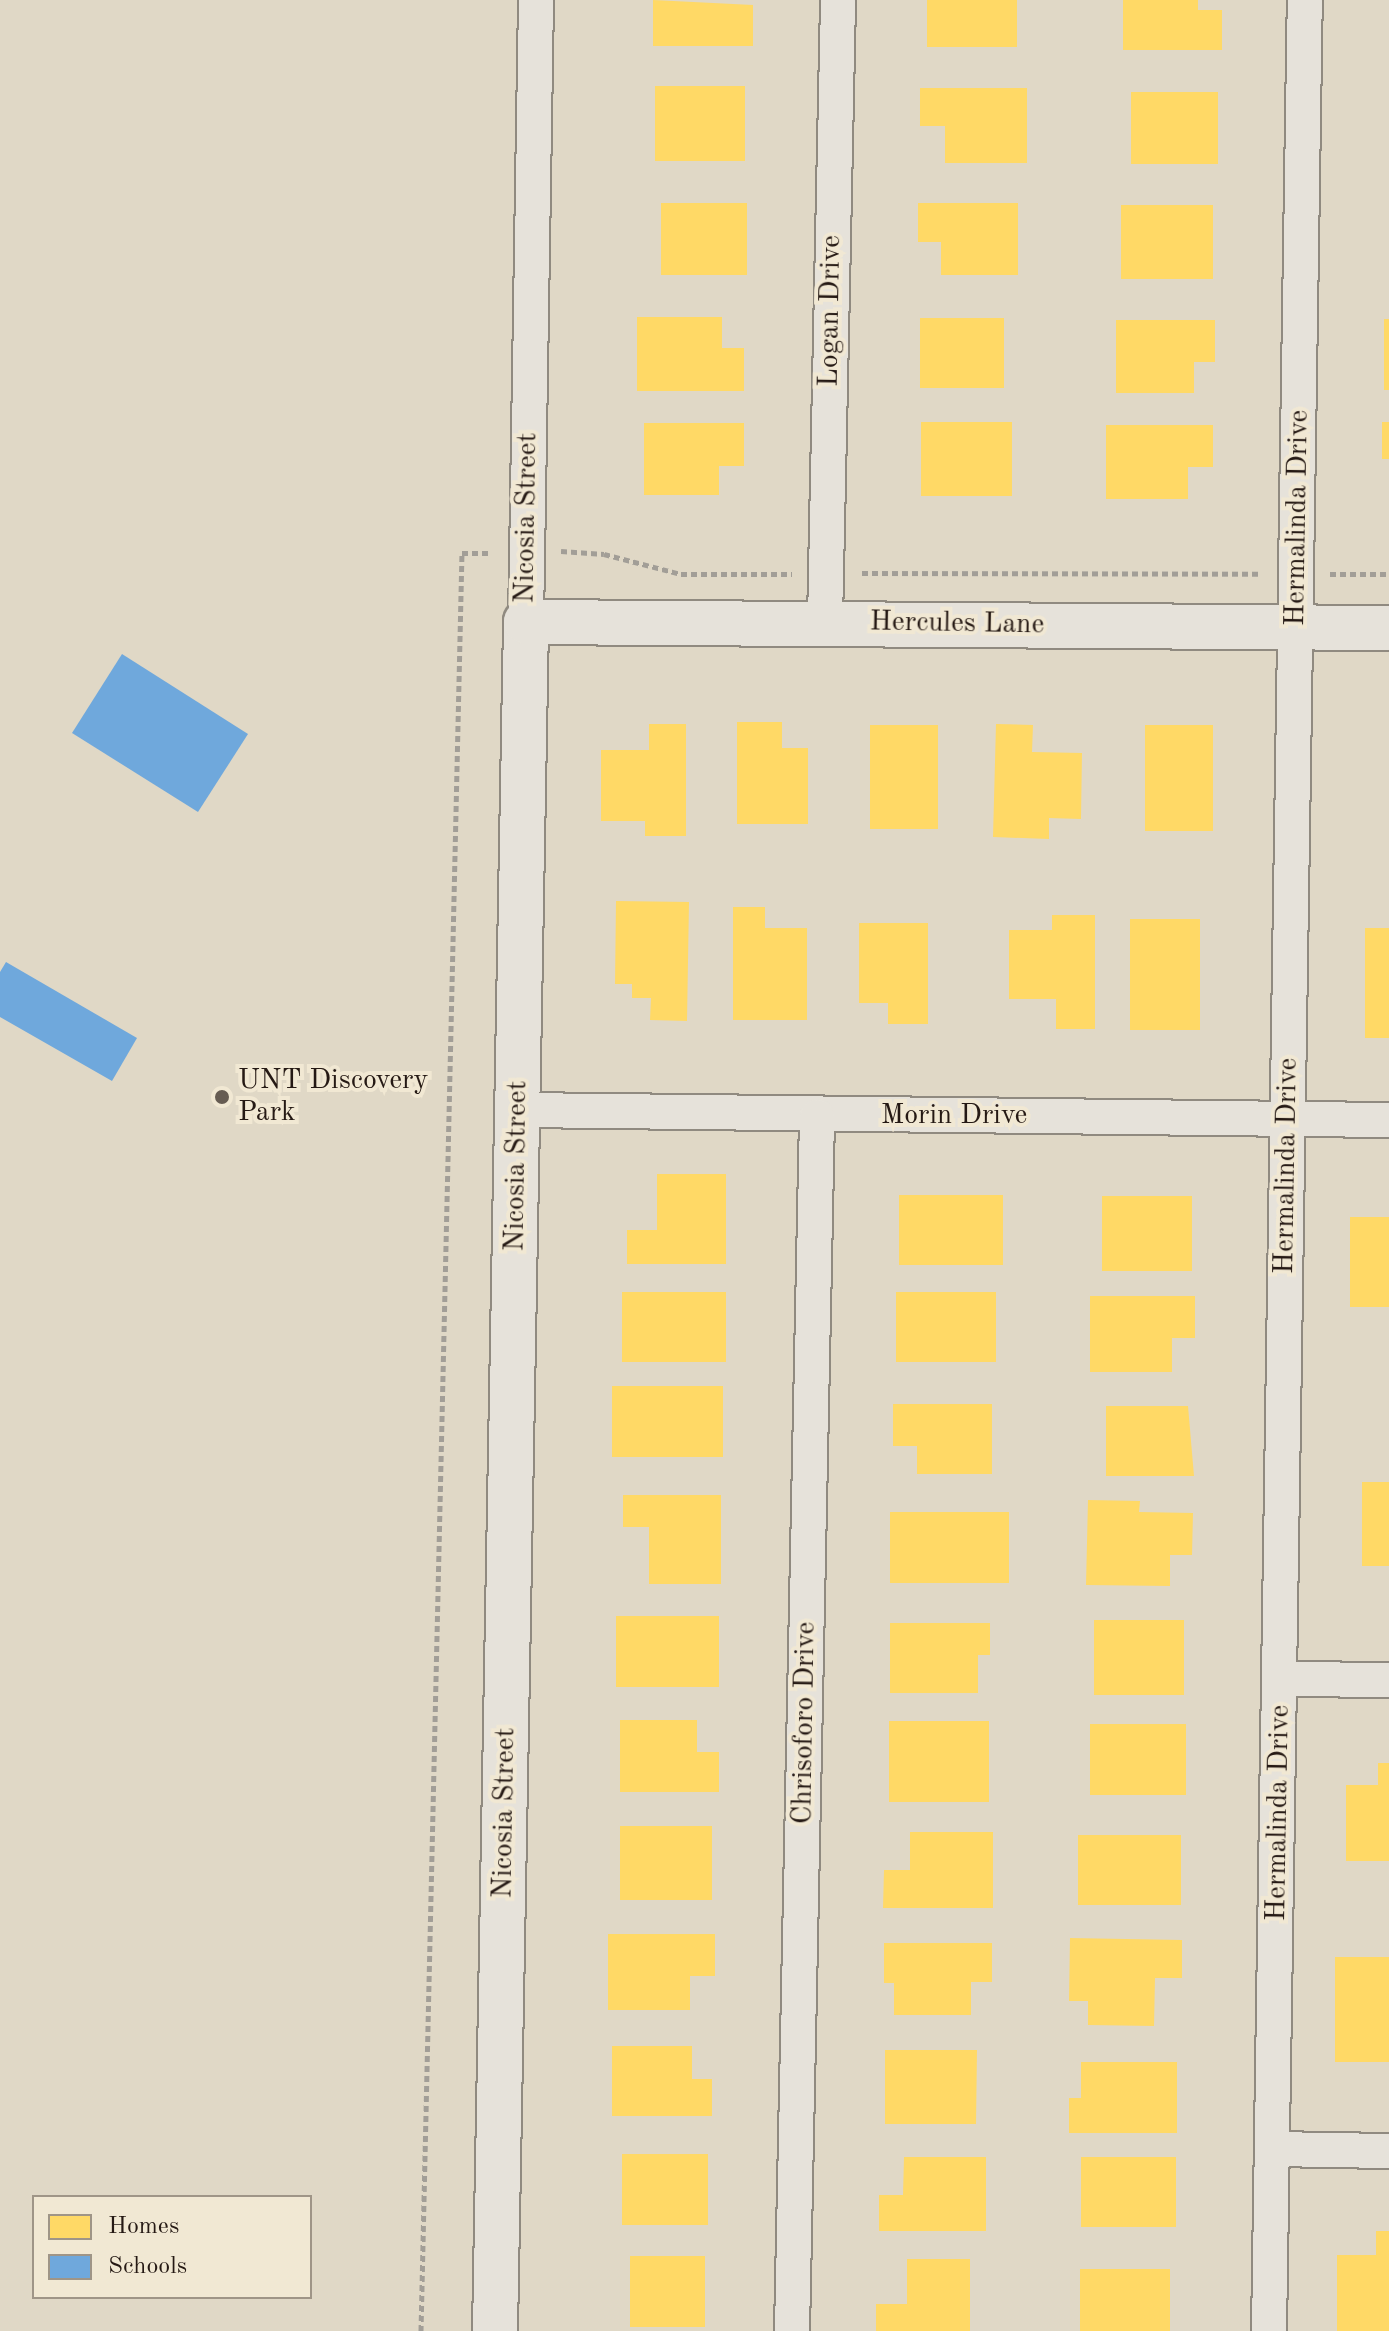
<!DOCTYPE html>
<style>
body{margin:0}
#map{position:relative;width:1389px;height:2331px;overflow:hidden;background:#e0d8c6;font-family:"Old Standard TT",serif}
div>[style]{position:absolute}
.homes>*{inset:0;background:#ffd966}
.schools>*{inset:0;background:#6fa8dc}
.path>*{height:5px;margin-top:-2.5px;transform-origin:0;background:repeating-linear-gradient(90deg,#a29e97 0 6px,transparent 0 10px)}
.roads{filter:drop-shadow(2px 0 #908a80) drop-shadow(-2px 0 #908a80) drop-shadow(0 2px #908a80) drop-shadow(0 -2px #908a80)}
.street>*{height:34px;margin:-17px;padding:0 17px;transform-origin:17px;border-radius:17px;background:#e6e2da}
.secondary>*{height:44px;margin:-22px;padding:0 22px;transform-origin:22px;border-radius:22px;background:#e6e2da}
.dots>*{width:22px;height:22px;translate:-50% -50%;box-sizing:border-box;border:4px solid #f1e8d3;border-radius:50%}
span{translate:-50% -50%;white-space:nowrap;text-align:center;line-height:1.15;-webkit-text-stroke:8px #f1e8d3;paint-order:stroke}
.street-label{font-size:28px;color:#251914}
.poi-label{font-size:28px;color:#251914}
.left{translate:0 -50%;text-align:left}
.legend{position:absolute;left:32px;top:2195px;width:280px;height:104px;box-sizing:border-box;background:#f1e8d3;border:2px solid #9f9587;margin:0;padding:10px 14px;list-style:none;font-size:24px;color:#251914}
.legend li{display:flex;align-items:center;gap:16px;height:40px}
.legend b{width:40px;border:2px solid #9f9587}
</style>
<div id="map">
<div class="homes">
<div style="clip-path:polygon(653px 0,753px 5px,753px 46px,653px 46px)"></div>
<div style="clip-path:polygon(927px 0,1017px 0,1017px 47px,927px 47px)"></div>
<div style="clip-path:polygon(1123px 0,1198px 0,1198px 10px,1222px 10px,1222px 50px,1123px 50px)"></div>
<div style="clip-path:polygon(655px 86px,745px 86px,745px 161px,655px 161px)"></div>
<div style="clip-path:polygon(920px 88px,1027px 88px,1027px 163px,945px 163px,945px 126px,920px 126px)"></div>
<div style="clip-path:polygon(1131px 92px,1218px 92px,1218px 164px,1131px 164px)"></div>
<div style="clip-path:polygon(661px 203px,747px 203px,747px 275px,661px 275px)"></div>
<div style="clip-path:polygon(918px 203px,1018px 203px,1018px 275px,941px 275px,941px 242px,918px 242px)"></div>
<div style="clip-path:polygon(1121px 205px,1213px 205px,1213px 279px,1121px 279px)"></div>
<div style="clip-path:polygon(637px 317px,722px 317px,722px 348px,744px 348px,744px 391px,637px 391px)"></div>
<div style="clip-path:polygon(920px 318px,1004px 318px,1004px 388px,920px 388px)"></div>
<div style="clip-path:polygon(1384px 319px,1389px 319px,1389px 390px,1384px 390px)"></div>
<div style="clip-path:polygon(1116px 320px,1215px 320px,1215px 362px,1194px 362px,1194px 393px,1116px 393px)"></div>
<div style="clip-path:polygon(921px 422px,1012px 422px,1012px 496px,921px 496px)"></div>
<div style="clip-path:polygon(1382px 422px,1389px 422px,1389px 459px,1382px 459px)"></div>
<div style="clip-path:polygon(644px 423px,744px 423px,744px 466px,719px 466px,719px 495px,644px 495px)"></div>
<div style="clip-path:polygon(1106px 425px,1213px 425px,1213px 467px,1188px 467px,1188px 499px,1106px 499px)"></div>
<div style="clip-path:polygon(737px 722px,782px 722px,782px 748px,808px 748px,808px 824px,737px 824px)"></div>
<div style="clip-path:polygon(649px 724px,686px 724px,686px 836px,645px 836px,645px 821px,601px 821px,601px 750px,649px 750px)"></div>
<div style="clip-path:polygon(996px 724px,1033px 725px,1032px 752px,1082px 753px,1081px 819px,1049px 818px,1049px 839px,993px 837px)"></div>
<div style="clip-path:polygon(870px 725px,938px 725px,938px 829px,870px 829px)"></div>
<div style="clip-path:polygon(1145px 725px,1213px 725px,1213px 831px,1145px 831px)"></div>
<div style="clip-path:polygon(616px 901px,689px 902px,687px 1021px,650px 1020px,651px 998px,632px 998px,632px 984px,615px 984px)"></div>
<div style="clip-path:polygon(733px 907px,765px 907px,765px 928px,807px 928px,807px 1020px,733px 1020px)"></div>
<div style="clip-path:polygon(1052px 915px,1095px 915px,1095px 1029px,1056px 1029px,1056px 999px,1009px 999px,1009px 930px,1052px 930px)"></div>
<div style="clip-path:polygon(1130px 919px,1200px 919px,1200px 1030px,1130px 1030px)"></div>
<div style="clip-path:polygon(859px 923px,928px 923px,928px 1024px,888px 1024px,888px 1003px,859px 1003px)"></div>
<div style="clip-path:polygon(1365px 928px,1389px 928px,1389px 1038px,1365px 1038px)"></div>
<div style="clip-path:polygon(657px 1174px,726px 1174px,726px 1264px,627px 1264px,627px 1230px,657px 1230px)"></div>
<div style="clip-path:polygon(899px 1195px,1003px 1195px,1003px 1265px,899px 1265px)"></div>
<div style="clip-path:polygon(1102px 1196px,1192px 1196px,1192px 1271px,1102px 1271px)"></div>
<div style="clip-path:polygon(1350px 1217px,1389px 1217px,1389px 1307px,1350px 1307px)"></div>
<div style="clip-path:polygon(622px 1292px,726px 1292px,726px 1362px,622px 1362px)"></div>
<div style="clip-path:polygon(896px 1292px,996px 1292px,996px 1362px,896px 1362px)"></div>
<div style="clip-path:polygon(1090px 1296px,1195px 1296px,1195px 1338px,1172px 1338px,1172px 1372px,1090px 1372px)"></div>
<div style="clip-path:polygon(612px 1386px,723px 1386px,723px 1457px,612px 1457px)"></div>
<div style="clip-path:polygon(893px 1404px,992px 1404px,992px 1474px,917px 1474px,917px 1446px,893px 1446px)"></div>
<div style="clip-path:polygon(1106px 1406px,1188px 1406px,1194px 1476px,1106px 1476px)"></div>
<div style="clip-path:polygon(1362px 1482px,1389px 1482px,1389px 1566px,1362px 1566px)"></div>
<div style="clip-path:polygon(623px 1495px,721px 1495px,721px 1584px,649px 1584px,649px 1527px,623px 1527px)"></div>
<div style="clip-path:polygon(1088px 1500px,1140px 1501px,1139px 1512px,1193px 1513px,1192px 1555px,1170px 1555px,1170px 1586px,1086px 1585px)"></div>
<div style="clip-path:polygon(890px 1512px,1009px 1512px,1009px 1583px,890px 1583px)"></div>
<div style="clip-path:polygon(616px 1616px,719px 1616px,719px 1687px,616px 1687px)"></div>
<div style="clip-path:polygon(1094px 1620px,1184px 1620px,1184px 1695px,1094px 1695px)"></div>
<div style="clip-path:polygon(890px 1623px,990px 1623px,990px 1655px,978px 1655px,978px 1693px,890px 1693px)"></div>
<div style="clip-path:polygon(620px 1720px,697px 1720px,697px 1752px,719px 1752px,719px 1792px,620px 1792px)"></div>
<div style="clip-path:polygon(889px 1721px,989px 1721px,989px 1802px,889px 1802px)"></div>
<div style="clip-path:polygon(1090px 1724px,1186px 1724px,1186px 1795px,1090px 1795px)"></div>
<div style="clip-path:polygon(1378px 1763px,1389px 1763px,1389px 1861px,1346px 1861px,1346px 1785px,1378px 1785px)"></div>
<div style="clip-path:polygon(620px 1826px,712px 1826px,712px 1900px,620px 1900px)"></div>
<div style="clip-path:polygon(910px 1832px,993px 1832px,993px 1908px,883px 1908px,884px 1870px,910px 1870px)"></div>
<div style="clip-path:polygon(1078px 1835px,1181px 1835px,1181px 1905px,1078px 1905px)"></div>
<div style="clip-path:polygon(608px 1934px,715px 1934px,715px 1976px,690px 1976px,690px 2010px,608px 2010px)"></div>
<div style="clip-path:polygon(1070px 1938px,1182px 1940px,1182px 1978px,1155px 1978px,1154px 2026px,1088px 2025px,1088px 2001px,1069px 2001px)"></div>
<div style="clip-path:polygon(884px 1943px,992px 1943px,992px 1982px,971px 1982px,971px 2015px,894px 2015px,894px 1983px,884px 1983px)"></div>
<div style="clip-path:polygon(1335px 1957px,1389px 1957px,1389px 2062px,1335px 2062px)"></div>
<div style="clip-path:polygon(612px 2046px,692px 2046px,692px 2079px,712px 2079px,712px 2116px,612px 2116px)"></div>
<div style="clip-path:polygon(885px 2050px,977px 2050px,976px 2124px,885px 2124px)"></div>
<div style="clip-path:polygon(1081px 2062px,1177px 2062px,1177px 2133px,1069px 2133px,1069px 2098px,1081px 2098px)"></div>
<div style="clip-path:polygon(622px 2154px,708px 2154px,708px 2225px,622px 2225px)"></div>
<div style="clip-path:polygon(904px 2157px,986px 2157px,986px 2231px,879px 2231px,879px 2195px,903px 2195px)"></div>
<div style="clip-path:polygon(1081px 2157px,1176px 2157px,1176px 2227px,1081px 2227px)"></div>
<div style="clip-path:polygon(1376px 2231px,1389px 2231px,1389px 2331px,1337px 2331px,1337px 2255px,1376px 2255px)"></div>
<div style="clip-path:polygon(630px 2256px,705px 2256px,705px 2327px,630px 2327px)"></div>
<div style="clip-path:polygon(907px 2259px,970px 2259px,970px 2331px,876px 2331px,876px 2304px,907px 2304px)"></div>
<div style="clip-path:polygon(1080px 2269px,1170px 2269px,1170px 2331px,1080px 2331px)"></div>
</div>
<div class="schools">
<div style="clip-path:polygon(122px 654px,248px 734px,198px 812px,72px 733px)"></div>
<div style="clip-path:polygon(6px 962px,137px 1038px,112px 1081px,0 1017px,0 972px)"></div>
</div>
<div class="path">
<div style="left:561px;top:551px;width:43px;rotate:4deg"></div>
<div style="left:604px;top:554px;width:80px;rotate:14.6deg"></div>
<div style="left:681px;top:574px;width:111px"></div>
<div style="left:862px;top:573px;width:398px;rotate:0.1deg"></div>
<div style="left:1330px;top:574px;width:59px"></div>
<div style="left:421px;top:2331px;width:1778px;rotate:-88.68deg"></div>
<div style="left:462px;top:553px;width:29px"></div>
</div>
<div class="roads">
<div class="street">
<div style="left:526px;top:622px;width:622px;rotate:-89.08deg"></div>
<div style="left:825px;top:622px;width:622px;rotate:-88.8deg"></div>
<div style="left:519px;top:1110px;width:870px;rotate:0.66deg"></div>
<div style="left:1282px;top:1679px;width:107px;rotate:0.5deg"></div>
<div style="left:1273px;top:2149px;width:116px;rotate:1deg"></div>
<div style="left:792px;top:2331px;width:1215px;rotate:-88.82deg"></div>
<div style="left:1269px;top:2331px;width:2331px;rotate:-89.12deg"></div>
</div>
<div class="secondary">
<div style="left:495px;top:2331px;width:1709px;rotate:-88.96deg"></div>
<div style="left:526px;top:622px;width:863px;rotate:0.4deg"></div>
</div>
</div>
<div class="dots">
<div style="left:222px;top:1097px;background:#665c52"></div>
</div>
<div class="street-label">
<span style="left:831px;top:311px;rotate:-89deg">Logan Drive</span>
<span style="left:527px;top:518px;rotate:-89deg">Nicosia Street</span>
<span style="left:1298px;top:518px;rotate:-89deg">Hermalinda Drive</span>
<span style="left:957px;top:624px;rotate:1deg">Hercules Lane</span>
<span style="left:954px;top:1116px">Morin Drive</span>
<span style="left:517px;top:1166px;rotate:-89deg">Nicosia Street</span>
<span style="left:1287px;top:1166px;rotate:-89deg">Hermalinda Drive</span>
<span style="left:805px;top:1723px;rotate:-89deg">Chrisoforo Drive</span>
<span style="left:505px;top:1813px;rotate:-89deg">Nicosia Street</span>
<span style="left:1279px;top:1813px;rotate:-89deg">Hermalinda Drive</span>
</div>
<div class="poi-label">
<span class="left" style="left:238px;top:1097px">UNT Discovery<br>Park</span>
</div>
<ul class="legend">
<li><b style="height:22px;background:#ffd966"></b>Homes</li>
<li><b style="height:22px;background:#6fa8dc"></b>Schools</li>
</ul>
</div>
